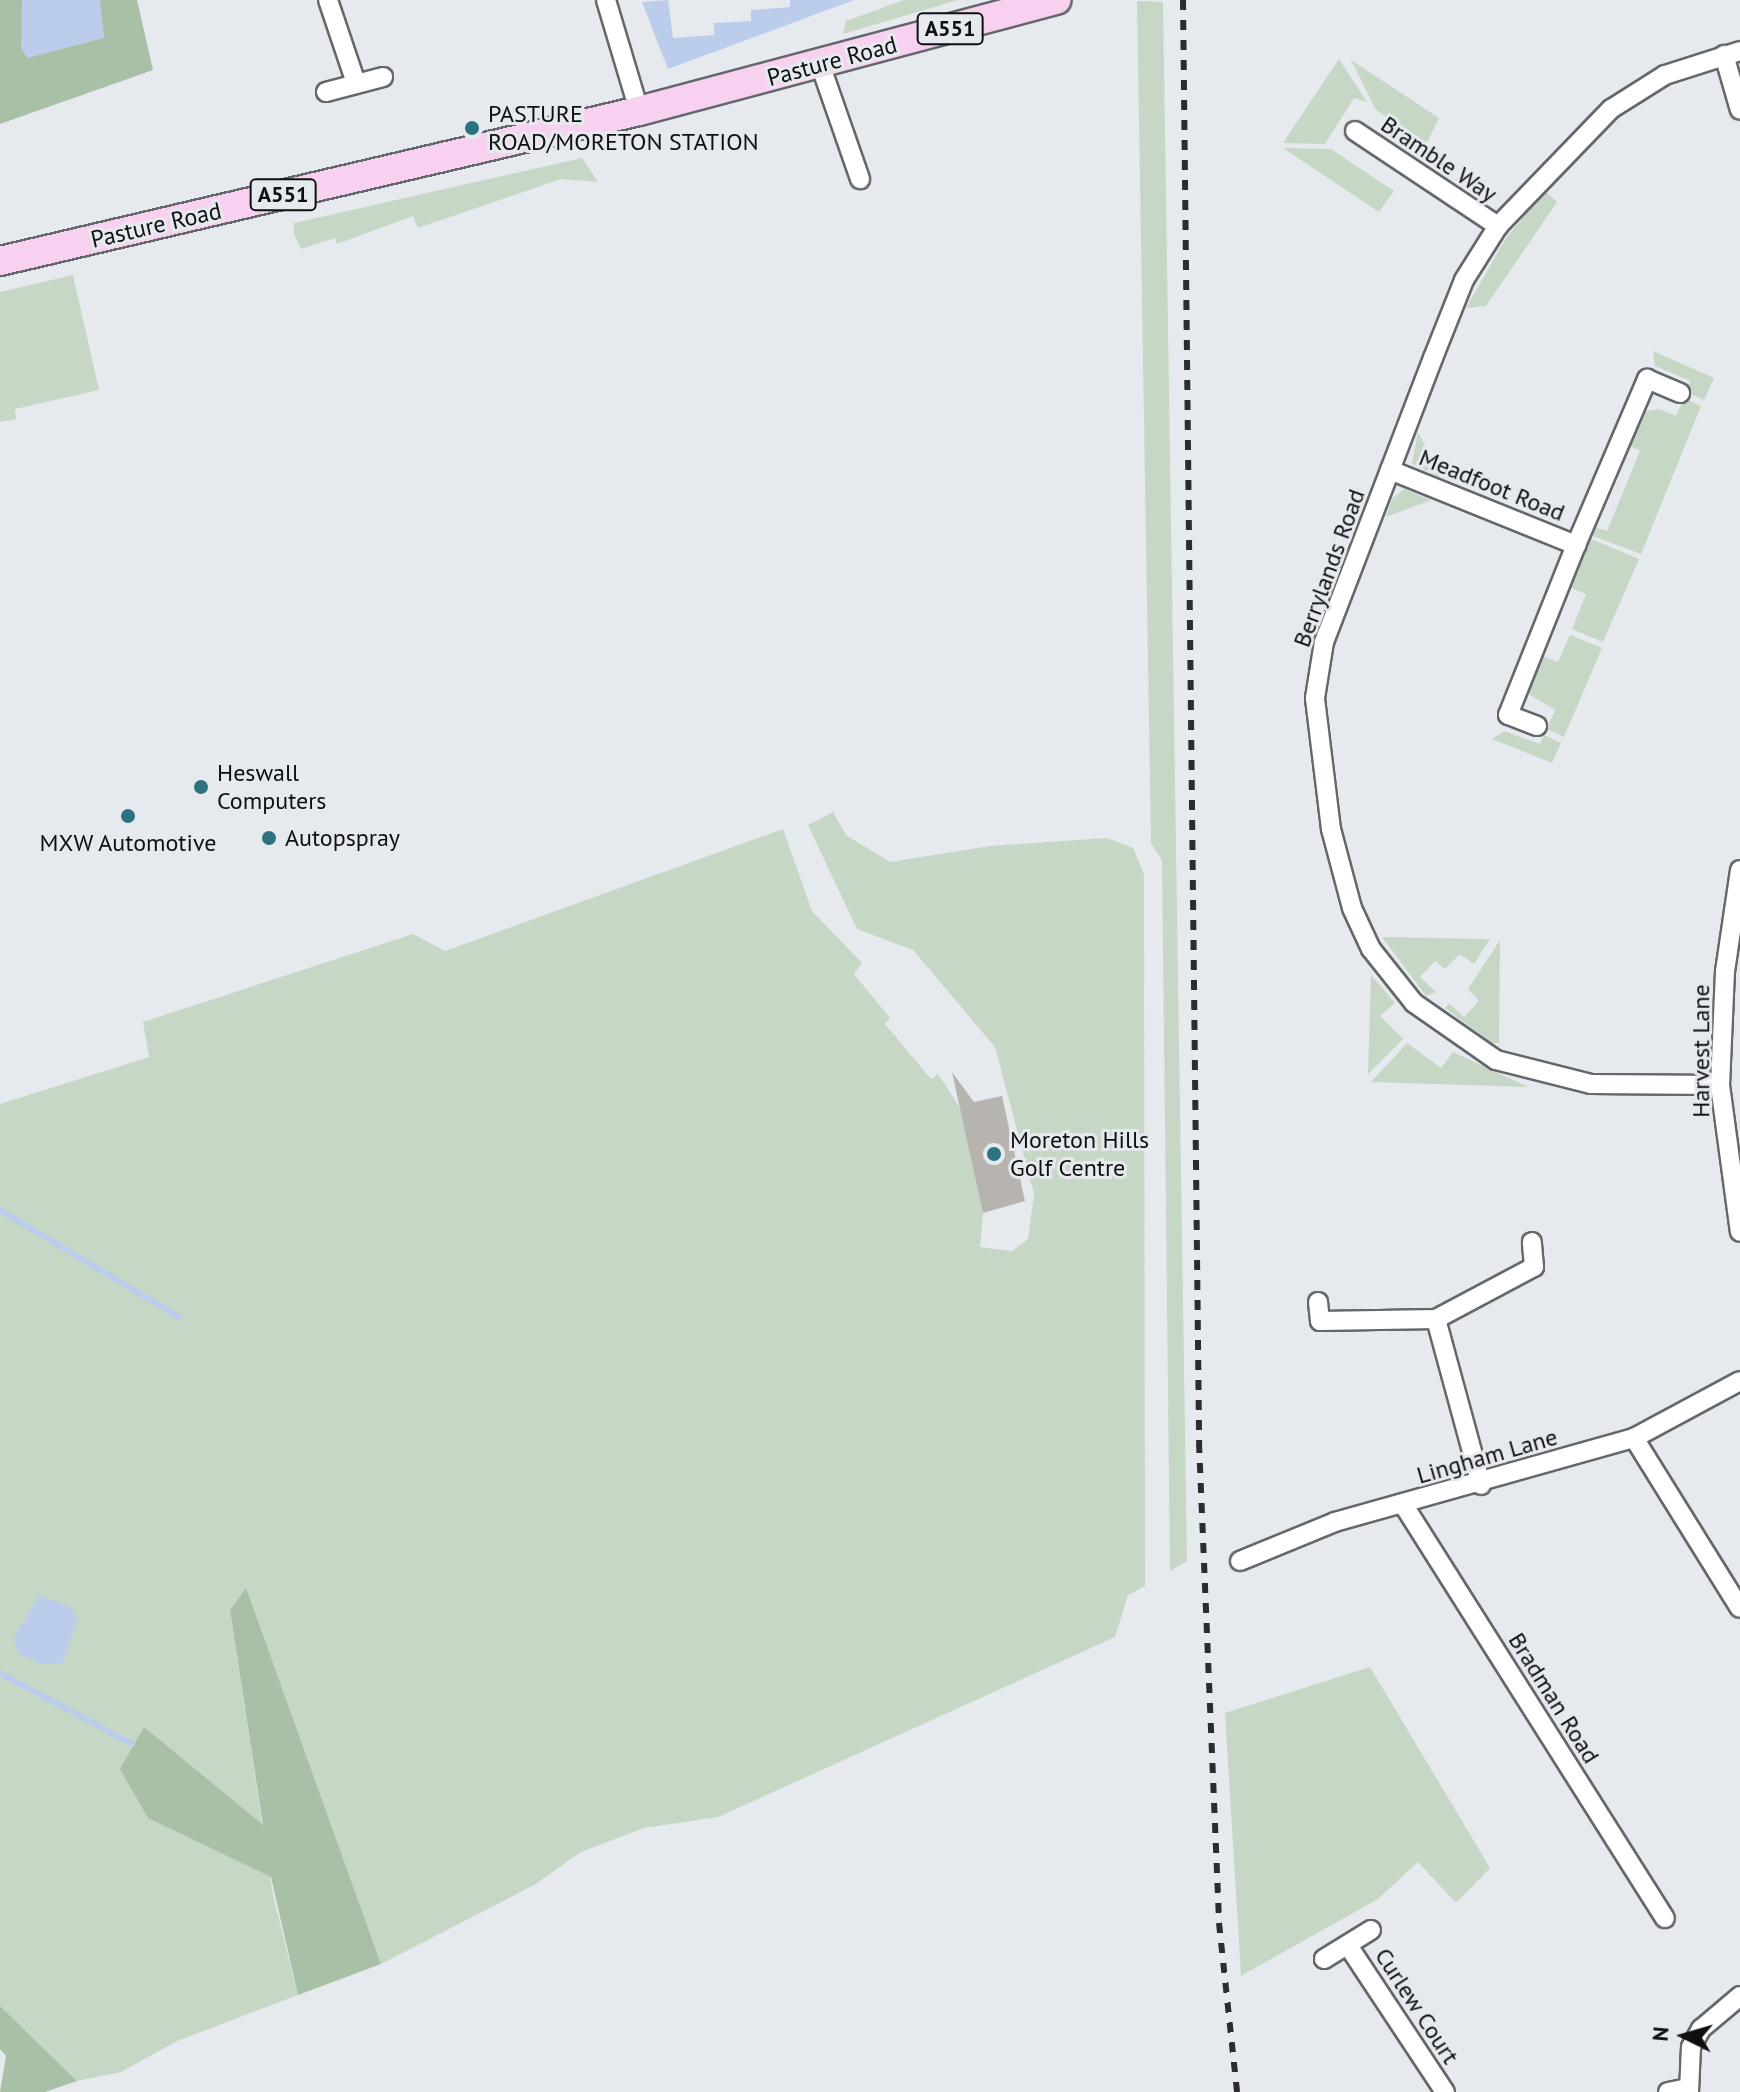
<!DOCTYPE html>
<style>
body{margin:0}
#map{position:relative;width:1740px;height:2092px;overflow:hidden;background:#e6eaee;font-family:"PT Sans",sans-serif}
div>[style]{position:absolute}
.green>*{inset:0;background:#c7d7c5}
.forest>*{inset:0;background:#a8c0a5}
.water>*{inset:0;background:#bccdeb}
.stream>*{height:6px;margin:-3px;padding:0 3px;transform-origin:3px;border-radius:3px;background:#bccdeb}
.building>*{inset:0;background:#b7b4af}
.roads{filter:drop-shadow(2px 0 #64676b) drop-shadow(-2px 0 #64676b) drop-shadow(0 2px #64676b) drop-shadow(0 -2px #64676b)}
.street>*{height:18px;margin:-9px;padding:0 9px;transform-origin:9px;border-radius:9px;background:#fff}
.primary>*{height:28px;margin:-14px;padding:0 14px;transform-origin:14px;border-radius:14px;background:#f8d1f1}
.rail>*{height:6px;margin-top:-3px;transform-origin:0;background:repeating-linear-gradient(90deg,#2b2c2e 0 10px,transparent 0 20px)}
.dots>*{width:22px;height:22px;translate:-50% -50%;box-sizing:border-box;border:4px solid #e6eaee;border-radius:50%}
span{translate:-50% -50%;white-space:nowrap;text-align:center;line-height:1.15;-webkit-text-stroke:6px #e6eaee;paint-order:stroke}
.shield-label span{padding:2px 6px;background:#e6eaee;border:2px solid;border-radius:6px;-webkit-text-stroke-width:0}
.shield-label{font-size:22px;color:#0e0f11;font-weight:700}
.street-label{font-size:24px;color:#0e0f11}
.poi-label{font-size:24px;color:#0e0f11}
.left{translate:0 -50%;text-align:left}
.north{position:absolute;left:1644px;top:1996px;width:80px;height:80px;-webkit-text-stroke:6px #e6eaee;paint-order:stroke;rotate:275deg;font-size:22px;font-weight:700;line-height:32px;text-align:center;color:#0e0f11}
.north::after{content:'';display:block;margin:auto;width:28px;height:36px;background:#0e0f11;clip-path:polygon(50% 0,100% 100%,50% 72%,0 100%)}
</style>
<div id="map">
<div class="green">
<div style="clip-path:polygon(904px 0,958px 0,843px 34px,846px 21px)"></div>
<div style="clip-path:polygon(1137px 1px,1163px 2px,1187px 1561px,1170px 1571px,1162px 860px,1151px 843px)"></div>
<div style="clip-path:polygon(1339px 59px,1367px 102px,1354px 98px,1325px 144px,1283px 143px)"></div>
<div style="clip-path:polygon(1351px 60px,1439px 118px,1427px 143px,1376px 110px)"></div>
<div style="clip-path:polygon(1283px 148px,1331px 149px,1394px 191px,1379px 212px)"></div>
<div style="clip-path:polygon(582px 158px,598px 182px,561px 179px,418px 228px,413px 216px,337px 244px,335px 238px,301px 249px,294px 234px,294px 223px)"></div>
<div style="clip-path:polygon(1545px 191px,1557px 202px,1486px 306px,1466px 308px,1506px 238px)"></div>
<div style="clip-path:polygon(73px 275px,99px 390px,15px 409px,16px 419px,0 422px,0 292px)"></div>
<div style="clip-path:polygon(1653px 351px,1714px 378px,1704px 400px,1687px 392px,1690px 381px,1655px 366px)"></div>
<div style="clip-path:polygon(1684px 398px,1701px 406px,1641px 554px,1590px 535px,1594px 527px,1607px 531px,1640px 451px,1628px 445px,1641px 412px,1659px 409px,1676px 416px)"></div>
<div style="clip-path:polygon(1418px 432px,1440px 477px,1412px 464px)"></div>
<div style="clip-path:polygon(1404px 489px,1431px 500px,1386px 517px,1392px 499px)"></div>
<div style="clip-path:polygon(1589px 538px,1639px 559px,1603px 642px,1572px 629px,1586px 594px,1568px 587px)"></div>
<div style="clip-path:polygon(1570px 635px,1602px 648px,1564px 737px,1547px 729px,1555px 710px,1527px 693px,1540px 655px,1558px 662px)"></div>
<div style="clip-path:polygon(1504px 731px,1540px 744px,1544px 735px,1561px 743px,1552px 763px,1492px 739px)"></div>
<div style="clip-path:polygon(833px 812px,846px 835px,890px 862px,990px 846px,1107px 838px,1133px 848px,1144px 874px,1145px 1586px,1128px 1595px,1115px 1637px,718px 1817px,644px 1828px,581px 1852px,534px 1885px,381px 1964px,246px 1589px,230px 1610px,273px 1895px,298px 1995px,177px 2041px,121px 2072px,77px 2081px,0 2006px,0 1104px,149px 1057px,143px 1022px,413px 934px,445px 951px,783px 829px,812px 911px,862px 963px,854px 974px,890px 1018px,885px 1024px,931px 1079px,938px 1074px,960px 1108px,984px 1203px,980px 1247px,1012px 1251px,1028px 1239px,1034px 1194px,995px 1047px,913px 950px,857px 929px,808px 825px)"></div>
<div style="clip-path:polygon(1382px 937px,1490px 939px,1474px 964px,1460px 954px,1445px 969px,1435px 961px,1420px 977px,1436px 992px,1426px 996px)"></div>
<div style="clip-path:polygon(1500px 940px,1499px 1043px,1492px 1043px,1445px 1008px,1449px 1003px,1464px 1017px,1479px 1001px,1468px 989px)"></div>
<div style="clip-path:polygon(1371px 975px,1395px 1003px,1380px 1016px,1403px 1039px,1368px 1074px)"></div>
<div style="clip-path:polygon(1407px 1043px,1441px 1068px,1453px 1052px,1528px 1087px,1371px 1082px)"></div>
<div style="clip-path:polygon(1370px 1667px,1490px 1868px,1456px 1903px,1418px 1862px,1378px 1899px,1241px 1976px,1225px 1713px)"></div>
</div>
<div class="forest">
<div style="clip-path:polygon(0 0,137px 0,153px 70px,0 124px)"></div>
<div style="clip-path:polygon(246px 1588px,381px 1964px,298px 1995px,271px 1877px,148px 1818px,120px 1769px,144px 1727px,263px 1825px,230px 1610px)"></div>
<div style="clip-path:polygon(0 2006px,77px 2081px,45px 2092px,0 2092px,6px 2056px,0 2049px)"></div>
</div>
<div class="water">
<div style="clip-path:polygon(22px 0,100px 0,104px 38px,27px 58px,21px 48px)"></div>
<div style="clip-path:polygon(668px 0,673px 38px,714px 35px,714px 23px,751px 21px,751px 10px,790px 7px,790px 0,854px 0,668px 69px,642px 2px)"></div>
<div style="clip-path:polygon(39px 1595px,71px 1607px,77px 1619px,63px 1663px,41px 1664px,18px 1654px,14px 1638px)"></div>
</div>
<div class="stream">
<div style="left:0;top:1210px;width:209px;rotate:30.9deg"></div>
<div style="left:0;top:1673px;width:150px;rotate:28.3deg"></div>
</div>
<div class="building">
<div style="clip-path:polygon(952px 1072px,974px 1102px,1002px 1096px,1025px 1201px,983px 1213px)"></div>
</div>
<div class="roads">
<div class="street">
<div style="left:328px;top:0;width:88px;rotate:71.4deg"></div>
<div style="left:606px;top:0;width:116px;rotate:73.4deg"></div>
<div style="left:1724px;top:55px;width:57px;rotate:73.8deg"></div>
<div style="left:820px;top:64px;width:122px;rotate:70.8deg"></div>
<div style="left:326px;top:92px;width:59px;rotate:-14.7deg"></div>
<div style="left:1355px;top:131px;width:172px;rotate:33.6deg"></div>
<div style="left:1390px;top:470px;width:201px;rotate:22deg"></div>
<div style="left:1537px;top:726px;width:31px;rotate:-159deg"></div>
<div style="left:1508px;top:715px;width:183px;rotate:-68.2deg"></div>
<div style="left:1576px;top:545px;width:181px;rotate:-66.8deg"></div>
<div style="left:1647px;top:379px;width:36px;rotate:23deg"></div>
<div style="left:1740px;top:870px;width:102px;rotate:98.4deg"></div>
<div style="left:1725px;top:971px;width:114px;rotate:92.5deg"></div>
<div style="left:1720px;top:1085px;width:148px;rotate:82.3deg"></div>
<div style="left:1720px;top:1085px;width:129px;rotate:-179.6deg"></div>
<div style="left:1591px;top:1084px;width:98px;rotate:-165.8deg"></div>
<div style="left:1496px;top:1060px;width:100px;rotate:-145.2deg"></div>
<div style="left:1414px;top:1003px;width:69px;rotate:-128.5deg"></div>
<div style="left:1371px;top:949px;width:45px;rotate:-114.9deg"></div>
<div style="left:1352px;top:908px;width:82px;rotate:-104.9deg"></div>
<div style="left:1331px;top:829px;width:132px;rotate:-97deg"></div>
<div style="left:1315px;top:698px;width:57px;rotate:-80.9deg"></div>
<div style="left:1324px;top:642px;width:304px;rotate:-69deg"></div>
<div style="left:1433px;top:358px;width:84px;rotate:-68.3deg"></div>
<div style="left:1464px;top:280px;width:64px;rotate:-57.8deg"></div>
<div style="left:1498px;top:226px;width:163px;rotate:-46deg"></div>
<div style="left:1611px;top:109px;width:64px;rotate:-32.2deg"></div>
<div style="left:1665px;top:75px;width:79px;rotate:-17.7deg"></div>
<div style="left:1318px;top:1302px;width:19px;rotate:84deg"></div>
<div style="left:1320px;top:1321px;width:116px;rotate:-1deg"></div>
<div style="left:1436px;top:1319px;width:111px;rotate:-28deg"></div>
<div style="left:1534px;top:1267px;width:25px;rotate:-95deg"></div>
<div style="left:1436px;top:1319px;width:172px;rotate:74.8deg"></div>
<div style="left:1634px;top:1438px;width:200px;rotate:58.1deg"></div>
<div style="left:1403px;top:1504px;width:490px;rotate:57.7deg"></div>
<div style="left:1240px;top:1561px;width:103px;rotate:-22.3deg"></div>
<div style="left:1335px;top:1522px;width:311px;rotate:-15.7deg"></div>
<div style="left:1634px;top:1438px;width:120px;rotate:-28.3deg"></div>
<div style="left:1349px;top:1947px;width:174px;rotate:56.5deg"></div>
<div style="left:1324px;top:1959px;width:55px;rotate:-31.7deg"></div>
<div style="left:1668px;top:2092px;width:20px;rotate:-11deg"></div>
<div style="left:1689px;top:2092px;width:45px;rotate:-87.5deg"></div>
<div style="left:1691px;top:2047px;width:21px;rotate:-61deg"></div>
<div style="left:1701px;top:2029px;width:51px;rotate:-40.2deg"></div>
</div>
<div class="primary">
<div style="left:0;top:261px;width:656px;rotate:-13.21deg"></div>
<div style="left:639px;top:111px;width:432px;rotate:-14.9deg"></div>
</div>
</div>
<div class="rail">
<div style="left:1183px;top:0;width:1443px;rotate:89.36deg"></div>
<div style="left:1199px;top:1443px;width:480px;rotate:87.6deg"></div>
<div style="left:1219px;top:1923px;width:170px;rotate:83.9deg"></div>
</div>
<div class="dots">
<div style="left:472px;top:128px;background:#2b737f"></div>
<div style="left:201px;top:787px;background:#2b737f"></div>
<div style="left:128px;top:816px;background:#2b737f"></div>
<div style="left:269px;top:838px;background:#2b737f"></div>
<div style="left:994px;top:1154px;background:#2b737f"></div>
</div>
<div class="shield-label">
<span style="left:950px;top:29px">A551</span>
<span style="left:283px;top:195px">A551</span>
</div>
<div class="street-label">
<span style="left:832px;top:61px;rotate:-15deg">Pasture Road</span>
<span style="left:1439px;top:159px;rotate:34deg">Bramble Way</span>
<span style="left:156px;top:225px;rotate:-13deg">Pasture Road</span>
<span style="left:1492px;top:485px;rotate:22deg">Meadfoot Road</span>
<span style="left:1329px;top:568px;rotate:-70deg">Berrylands Road</span>
<span style="left:1701px;top:1051px;rotate:-90deg">Harvest Lane</span>
<span style="left:1487px;top:1456px;rotate:-16deg">Lingham Lane</span>
<span style="left:1554px;top:1698px;rotate:58deg">Bradman Road</span>
<span style="left:1417px;top:2006px;rotate:57deg">Curlew Court</span>
</div>
<div class="poi-label">
<span class="left" style="left:488px;top:128px">PASTURE<br>ROAD/MORETON STATION</span>
<span class="left" style="left:217px;top:787px">Heswall<br>Computers</span>
<span class="left" style="left:285px;top:838px">Autopspray</span>
<span style="left:128px;top:843px">MXW Automotive</span>
<span class="left" style="left:1010px;top:1154px">Moreton Hills<br>Golf Centre</span>
</div>
<div class="north">N</div>
</div>
